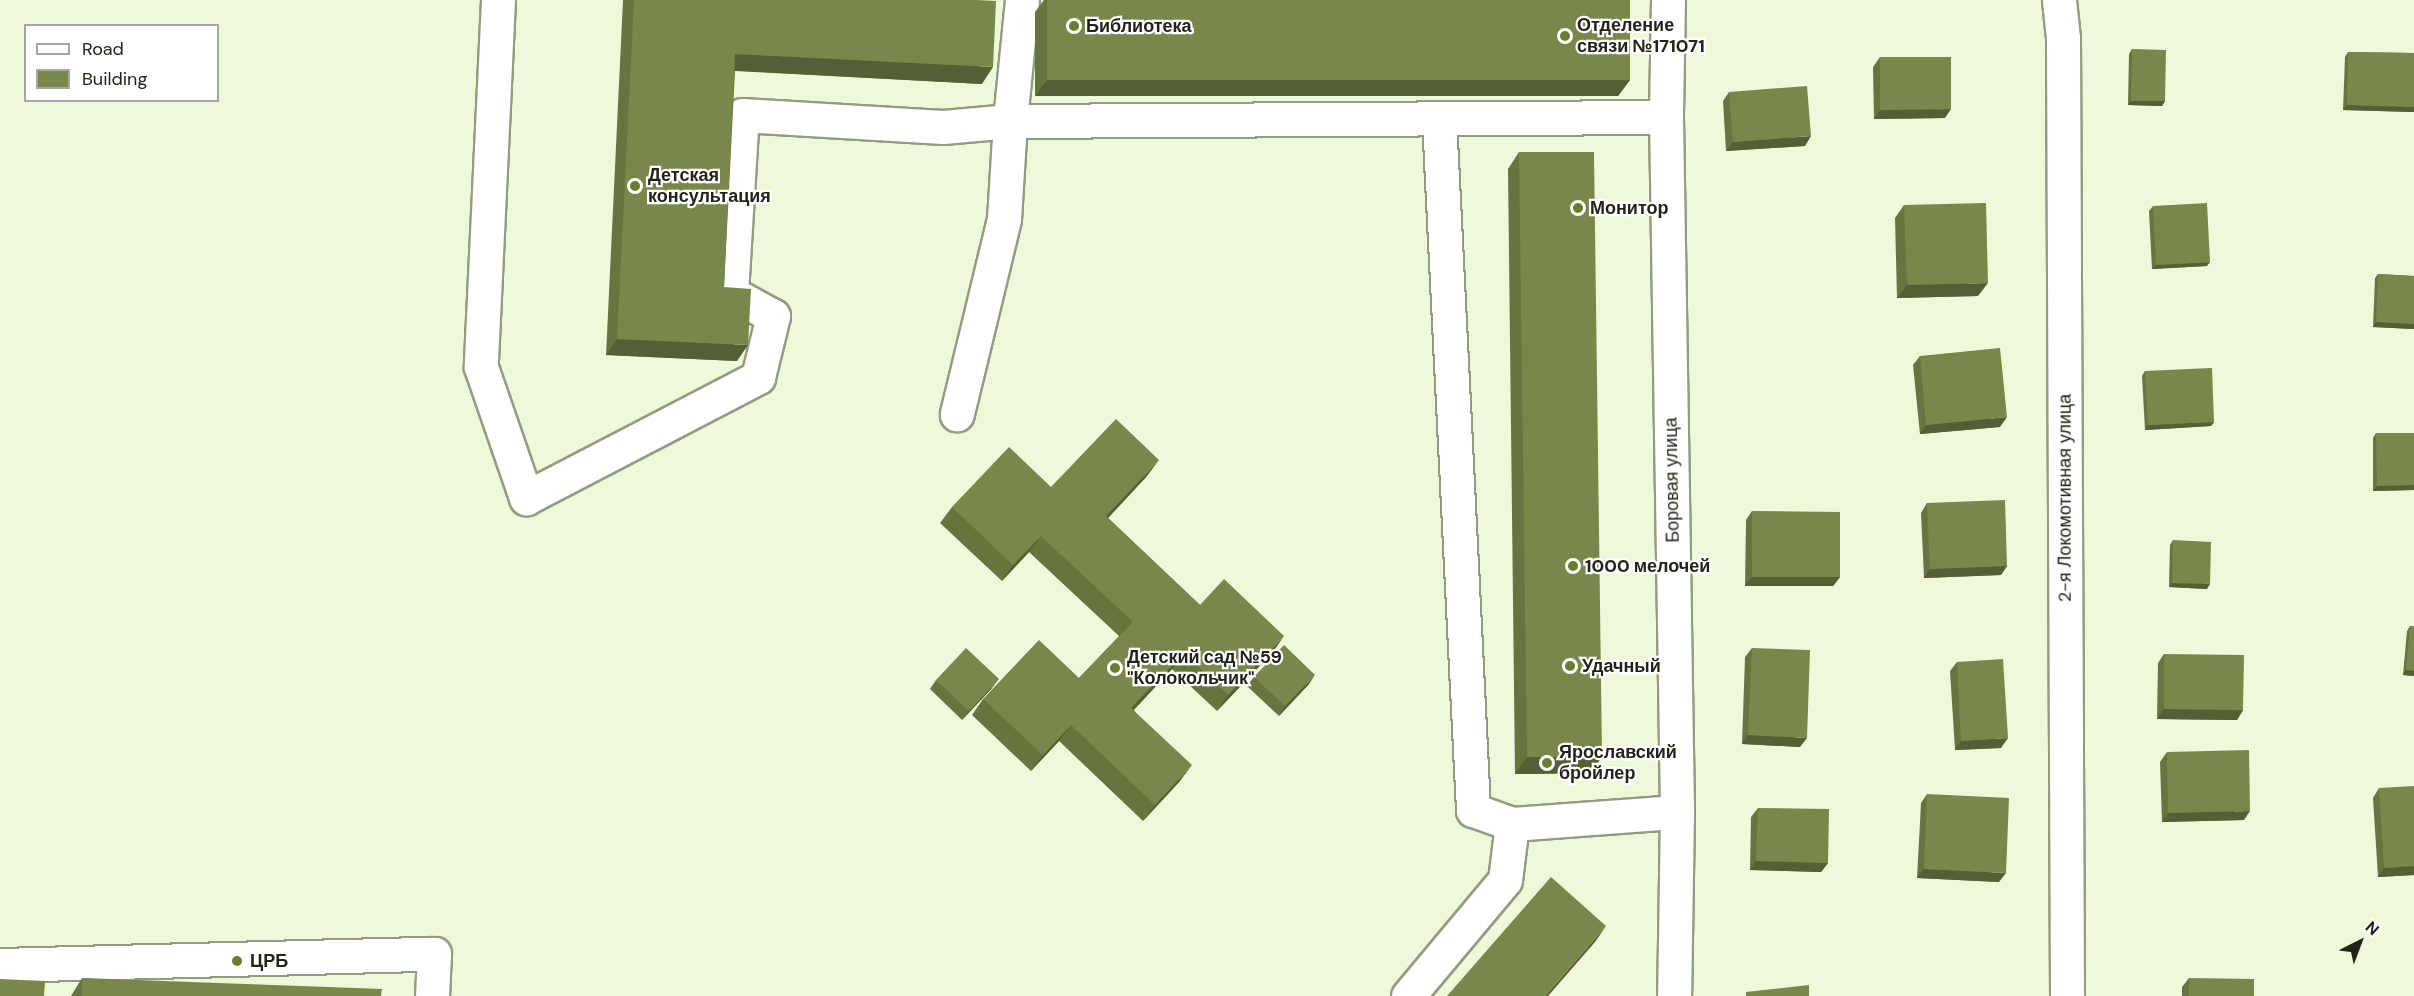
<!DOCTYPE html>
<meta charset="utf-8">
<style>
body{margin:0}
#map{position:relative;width:2414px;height:996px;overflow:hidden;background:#eff9da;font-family:"DM Sans",sans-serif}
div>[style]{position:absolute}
.roads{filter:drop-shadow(2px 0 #939c80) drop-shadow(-2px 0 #939c80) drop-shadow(0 2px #939c80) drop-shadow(0 -2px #939c80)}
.minor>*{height:33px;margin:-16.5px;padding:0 16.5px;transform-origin:16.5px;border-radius:16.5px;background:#fff}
.wall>*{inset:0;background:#667540}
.shaded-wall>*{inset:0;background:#535f34}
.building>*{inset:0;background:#77884a}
.dots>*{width:16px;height:16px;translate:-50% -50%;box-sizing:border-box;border:3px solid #fff;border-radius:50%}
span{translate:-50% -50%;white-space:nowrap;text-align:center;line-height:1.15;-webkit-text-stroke:4.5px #fff;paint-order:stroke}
.poi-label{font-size:18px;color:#202419;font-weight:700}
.left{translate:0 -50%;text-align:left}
.street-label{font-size:18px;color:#202419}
.legend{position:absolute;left:24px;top:24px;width:195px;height:78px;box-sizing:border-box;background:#fff;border:2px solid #a6a7a3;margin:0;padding:8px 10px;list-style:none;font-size:18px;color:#202419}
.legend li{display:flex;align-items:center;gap:12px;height:30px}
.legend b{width:30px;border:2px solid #a6a7a3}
.north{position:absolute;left:2330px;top:912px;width:60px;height:60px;-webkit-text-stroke:4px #fff;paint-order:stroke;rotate:42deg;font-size:16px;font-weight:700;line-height:24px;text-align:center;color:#202419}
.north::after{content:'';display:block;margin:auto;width:21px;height:27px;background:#202419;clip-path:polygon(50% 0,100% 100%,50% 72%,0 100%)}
</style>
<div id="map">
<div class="roads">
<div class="minor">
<div style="left:498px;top:0;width:367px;rotate:92.7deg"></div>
<div style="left:481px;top:367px;width:139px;rotate:71deg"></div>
<div style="left:526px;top:498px;width:262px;rotate:-27.5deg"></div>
<div style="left:758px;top:377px;width:63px;rotate:-76.2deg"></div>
<div style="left:773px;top:316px;width:48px;rotate:-151.3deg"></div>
<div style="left:731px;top:293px;width:178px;rotate:-86.5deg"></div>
<div style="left:742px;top:115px;width:201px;rotate:3.4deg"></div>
<div style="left:943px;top:127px;width:67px;rotate:-5.1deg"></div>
<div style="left:1010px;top:121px;width:98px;rotate:93.5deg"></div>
<div style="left:1004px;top:219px;width:201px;rotate:103.6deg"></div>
<div style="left:1022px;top:0;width:122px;rotate:95.7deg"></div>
<div style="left:1010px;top:121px;width:656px;rotate:-0.35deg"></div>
<div style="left:1668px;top:0;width:117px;rotate:91deg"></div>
<div style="left:1666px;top:117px;width:695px;rotate:89.09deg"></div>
<div style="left:1677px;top:812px;width:184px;rotate:90.9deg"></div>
<div style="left:2059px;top:0;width:38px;rotate:84deg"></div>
<div style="left:2063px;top:38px;width:958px;rotate:89.76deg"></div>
<div style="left:1439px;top:119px;width:692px;rotate:87.18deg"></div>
<div style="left:1473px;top:810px;width:41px;rotate:19.7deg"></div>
<div style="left:1512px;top:824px;width:165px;rotate:-4.2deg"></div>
<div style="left:0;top:965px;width:434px;rotate:-1.5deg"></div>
<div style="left:434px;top:954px;width:42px;rotate:92.7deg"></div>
<div style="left:1408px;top:996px;width:151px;rotate:-50.1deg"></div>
<div style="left:1505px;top:880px;width:56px;rotate:-82.9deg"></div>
</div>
</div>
<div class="wall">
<div style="clip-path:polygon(623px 0,976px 0,982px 84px,735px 71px,724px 287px,737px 361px,606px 355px)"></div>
<div style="clip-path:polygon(1044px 0,1630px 0,1630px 80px,1618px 96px,1035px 96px,1035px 12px)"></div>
<div style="clip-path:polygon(2132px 49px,2165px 101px,2162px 106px,2128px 105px,2129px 54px)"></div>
<div style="clip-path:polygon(2348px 52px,2414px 53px,2414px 112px,2343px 110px,2345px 57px)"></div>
<div style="clip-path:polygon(1880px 57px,1945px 118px,1874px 119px,1873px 67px)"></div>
<div style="clip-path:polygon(1729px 92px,1805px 146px,1726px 151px,1723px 101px)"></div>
<div style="clip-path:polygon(1519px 152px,1602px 757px,1590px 773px,1515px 774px,1508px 169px)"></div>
<div style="clip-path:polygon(1904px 205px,1978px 296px,1897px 298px,1895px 218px)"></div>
<div style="clip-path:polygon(2153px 206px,2207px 266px,2152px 269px,2149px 211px)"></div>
<div style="clip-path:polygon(2378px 274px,2414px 276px,2414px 329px,2373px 327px,2375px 278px)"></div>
<div style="clip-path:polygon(1920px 356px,2000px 427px,1920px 434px,1913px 365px)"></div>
<div style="clip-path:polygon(2145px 371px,2214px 422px,2211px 426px,2145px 430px,2142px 376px)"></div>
<div style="clip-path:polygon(2376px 433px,2414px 433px,2414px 490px,2373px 491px,2373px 438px)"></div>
<div style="clip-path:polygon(1147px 476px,1108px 518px,1200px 605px,1273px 652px,1217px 711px,1172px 669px,1134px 710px,1180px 781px,1143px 821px,1059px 741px,1031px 771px,972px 715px,983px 699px,1079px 678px,1119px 636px,1029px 552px,1002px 581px,940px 523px,952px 507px,1051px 487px)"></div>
<div style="clip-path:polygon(1927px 503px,2007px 566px,2001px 575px,1924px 578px,1921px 513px)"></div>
<div style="clip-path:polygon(1752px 511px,1840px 577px,1833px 586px,1745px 586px,1746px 520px)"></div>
<div style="clip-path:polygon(2173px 540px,2207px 589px,2169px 587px,2170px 545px)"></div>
<div style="clip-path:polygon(2410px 626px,2414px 626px,2414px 676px,2403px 675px,2407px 631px)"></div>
<div style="clip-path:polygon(1752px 648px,1800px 747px,1742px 744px,1745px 657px)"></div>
<div style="clip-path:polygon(2164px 654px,2243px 710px,2237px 720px,2157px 719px,2158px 663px)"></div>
<div style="clip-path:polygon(1957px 662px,2001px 748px,1955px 750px,1950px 671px)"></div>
<div style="clip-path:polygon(1254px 677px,1309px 684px,1279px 716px,1247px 686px)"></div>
<div style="clip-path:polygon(936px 680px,992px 688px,962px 720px,930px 689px)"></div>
<div style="clip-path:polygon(2167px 752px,2244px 820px,2162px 822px,2160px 762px)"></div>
<div style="clip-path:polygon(2379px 788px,2414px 875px,2378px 877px,2373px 798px)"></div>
<div style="clip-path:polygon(1927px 794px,1999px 882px,1917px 878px,1921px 803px)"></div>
<div style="clip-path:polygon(1758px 808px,1828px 863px,1821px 872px,1750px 870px,1751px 817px)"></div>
<div style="clip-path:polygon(82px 978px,381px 996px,71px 996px)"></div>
<div style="clip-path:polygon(2189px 978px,2254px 996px,2182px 996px,2182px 987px)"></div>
</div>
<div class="shaded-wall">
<div style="clip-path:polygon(735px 54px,993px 67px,982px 84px,724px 70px)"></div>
<div style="clip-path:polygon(1047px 80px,1630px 80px,1618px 96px,1035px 96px)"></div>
<div style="clip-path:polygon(2131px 101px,2165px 101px,2162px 106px,2128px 105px)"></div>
<div style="clip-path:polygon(2347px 105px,2414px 107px,2414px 112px,2343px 110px)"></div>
<div style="clip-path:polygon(1951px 109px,1945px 118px,1874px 119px,1880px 110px)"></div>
<div style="clip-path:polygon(1811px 136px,1805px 146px,1726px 151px,1733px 142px)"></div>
<div style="clip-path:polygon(2210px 262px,2207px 266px,2152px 269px,2156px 265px)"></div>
<div style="clip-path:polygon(1988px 283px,1978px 296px,1897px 298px,1907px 285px)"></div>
<div style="clip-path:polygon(2376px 322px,2414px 324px,2414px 329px,2373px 327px)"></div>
<div style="clip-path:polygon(617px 339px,748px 345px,737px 361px,606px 355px)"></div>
<div style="clip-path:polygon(2007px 417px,2000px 427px,1920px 434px,1926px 425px)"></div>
<div style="clip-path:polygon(2214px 422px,2211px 426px,2145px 430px,2148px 425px)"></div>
<div style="clip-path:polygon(1159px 460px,1147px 476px,1095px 532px,1106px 516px)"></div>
<div style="clip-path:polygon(2414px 485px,2414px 490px,2373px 491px,2377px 486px)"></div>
<div style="clip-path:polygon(1041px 536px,1029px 552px,1002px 581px,1013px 565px)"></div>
<div style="clip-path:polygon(2007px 566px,2001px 575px,1924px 578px,1930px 569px)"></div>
<div style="clip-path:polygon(1752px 577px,1840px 577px,1833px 586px,1745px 586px)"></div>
<div style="clip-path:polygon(2172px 583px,2210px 584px,2207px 589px,2169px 587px)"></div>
<div style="clip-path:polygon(1284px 636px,1273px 652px,1217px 711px,1228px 695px)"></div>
<div style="clip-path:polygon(1184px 653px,1172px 669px,1120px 724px,1131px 708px)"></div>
<div style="clip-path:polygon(2406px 670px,2414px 671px,2414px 676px,2403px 675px)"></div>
<div style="clip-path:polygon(1315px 675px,1309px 684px,1279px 716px,1285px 706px)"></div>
<div style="clip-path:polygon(999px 679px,992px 688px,962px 720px,969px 711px)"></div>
<div style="clip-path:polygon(2164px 709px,2243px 710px,2237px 720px,2157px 719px)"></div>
<div style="clip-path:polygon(1071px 725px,1059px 741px,1031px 771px,1043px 755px)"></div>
<div style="clip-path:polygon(1748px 735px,1807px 738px,1800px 747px,1742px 744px)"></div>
<div style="clip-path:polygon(2008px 738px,2001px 748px,1955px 750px,1961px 741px)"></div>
<div style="clip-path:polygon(1527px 757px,1602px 757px,1590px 773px,1515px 774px)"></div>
<div style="clip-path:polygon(1192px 765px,1180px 781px,1143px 821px,1155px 805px)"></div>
<div style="clip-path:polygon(2250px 811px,2244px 820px,2162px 822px,2168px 813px)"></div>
<div style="clip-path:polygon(1756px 861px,1828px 863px,1821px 872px,1750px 870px)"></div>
<div style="clip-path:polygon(2414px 866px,2414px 875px,2378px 877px,2384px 868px)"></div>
<div style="clip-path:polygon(1924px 869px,2006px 873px,1999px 882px,1917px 878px)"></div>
<div style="clip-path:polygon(1606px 926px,1595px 942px,1548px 996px,1545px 996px)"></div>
</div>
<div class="building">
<div style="clip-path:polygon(634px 0,976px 0,996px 1px,993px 67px,735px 54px,724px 287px,751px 289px,748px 345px,617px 339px)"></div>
<div style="clip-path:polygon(1047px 0,1630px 0,1630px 80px,1047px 80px)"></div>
<div style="clip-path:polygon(2132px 49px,2166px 50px,2165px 101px,2131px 101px)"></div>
<div style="clip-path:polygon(2348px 52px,2414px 53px,2414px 107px,2347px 105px)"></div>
<div style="clip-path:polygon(1880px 57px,1951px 57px,1951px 109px,1880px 110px)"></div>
<div style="clip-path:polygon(1807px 86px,1811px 136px,1733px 142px,1729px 92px)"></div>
<div style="clip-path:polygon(1519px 152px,1594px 152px,1602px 757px,1527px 757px)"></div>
<div style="clip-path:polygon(1986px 203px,1988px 283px,1907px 285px,1904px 205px)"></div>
<div style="clip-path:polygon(2207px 203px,2210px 262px,2156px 265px,2153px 206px)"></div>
<div style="clip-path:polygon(2378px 274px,2414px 276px,2414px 324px,2376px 322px)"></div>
<div style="clip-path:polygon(2000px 348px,2007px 417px,1926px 425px,1920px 356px)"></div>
<div style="clip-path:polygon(2212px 368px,2214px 422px,2148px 425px,2145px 371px)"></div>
<div style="clip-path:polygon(1116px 419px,1159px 460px,1106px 516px,1200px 605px,1224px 579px,1284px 636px,1228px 695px,1184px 653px,1131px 708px,1192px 765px,1155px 805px,1071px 725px,1043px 755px,983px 699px,1039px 640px,1079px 678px,1133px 622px,1041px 536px,1013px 565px,952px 507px,1009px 447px,1051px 487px)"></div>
<div style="clip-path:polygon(2376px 433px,2414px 433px,2414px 485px,2377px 486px)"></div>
<div style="clip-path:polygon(2005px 500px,2007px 566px,1930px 569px,1927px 503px)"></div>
<div style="clip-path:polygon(1752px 511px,1840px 512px,1840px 577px,1752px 577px)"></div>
<div style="clip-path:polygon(2173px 540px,2211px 542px,2210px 584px,2172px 583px)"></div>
<div style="clip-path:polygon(2410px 626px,2414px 626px,2414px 671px,2406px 670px)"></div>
<div style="clip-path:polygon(1284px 645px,1315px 675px,1285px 706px,1254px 677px)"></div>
<div style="clip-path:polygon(966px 648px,999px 679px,969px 711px,936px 680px)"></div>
<div style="clip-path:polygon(1752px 648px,1810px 650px,1807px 738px,1748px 735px)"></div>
<div style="clip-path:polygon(2164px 654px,2244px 655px,2243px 710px,2164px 709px)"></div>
<div style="clip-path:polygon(2003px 659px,2008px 738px,1961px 741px,1957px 662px)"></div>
<div style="clip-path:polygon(2249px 750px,2250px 811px,2168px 813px,2167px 752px)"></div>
<div style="clip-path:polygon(2414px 786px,2414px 866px,2384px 868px,2379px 788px)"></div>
<div style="clip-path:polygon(1927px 794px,2009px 798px,2006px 873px,1924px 869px)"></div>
<div style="clip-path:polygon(1758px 808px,1829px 809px,1828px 863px,1756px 861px)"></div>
<div style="clip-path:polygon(1551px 877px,1606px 926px,1545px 996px,1447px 996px)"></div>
<div style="clip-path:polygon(82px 978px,382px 989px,381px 996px,82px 996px)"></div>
<div style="clip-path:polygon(2189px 978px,2254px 979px,2254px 996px,2189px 996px)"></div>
<div style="clip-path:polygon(0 979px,45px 981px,44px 996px,0 996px)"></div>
<div style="clip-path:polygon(1809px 985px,1809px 996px,1746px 996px,1746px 992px)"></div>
</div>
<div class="dots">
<div style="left:1074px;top:26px;background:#697d2d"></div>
<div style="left:1565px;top:36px;background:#697d2d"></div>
<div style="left:635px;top:186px;background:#697d2d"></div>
<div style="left:1578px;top:208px;background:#697d2d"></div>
<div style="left:1573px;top:566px;background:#697d2d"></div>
<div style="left:1570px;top:666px;background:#697d2d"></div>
<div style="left:1115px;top:668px;background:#697d2d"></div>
<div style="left:1547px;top:763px;background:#697d2d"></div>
<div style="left:237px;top:961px;background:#697d2d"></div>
</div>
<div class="poi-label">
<span class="left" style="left:1086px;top:26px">Библиотека</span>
<span class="left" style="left:1577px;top:36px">Отделение<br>связи №171071</span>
<span class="left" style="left:648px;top:186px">Детская<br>консультация</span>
<span class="left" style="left:1590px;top:208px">Монитор</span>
<span class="left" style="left:1585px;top:566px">1000 мелочей</span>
<span class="left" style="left:1127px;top:668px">Детский сад №59<br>"Колокольчик"</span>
<span class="left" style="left:1582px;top:666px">Удачный</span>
<span class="left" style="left:1559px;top:763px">Ярославский<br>бройлер</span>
<span class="left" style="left:250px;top:961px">ЦРБ</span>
</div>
<div class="street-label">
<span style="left:1672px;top:480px;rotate:-91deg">Боровая улица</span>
<span style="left:2065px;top:498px;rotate:-90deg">2-я Локомотивная улица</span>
</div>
<ul class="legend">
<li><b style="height:8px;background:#fff"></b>Road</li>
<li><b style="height:16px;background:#77884a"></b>Building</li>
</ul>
<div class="north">N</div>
</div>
